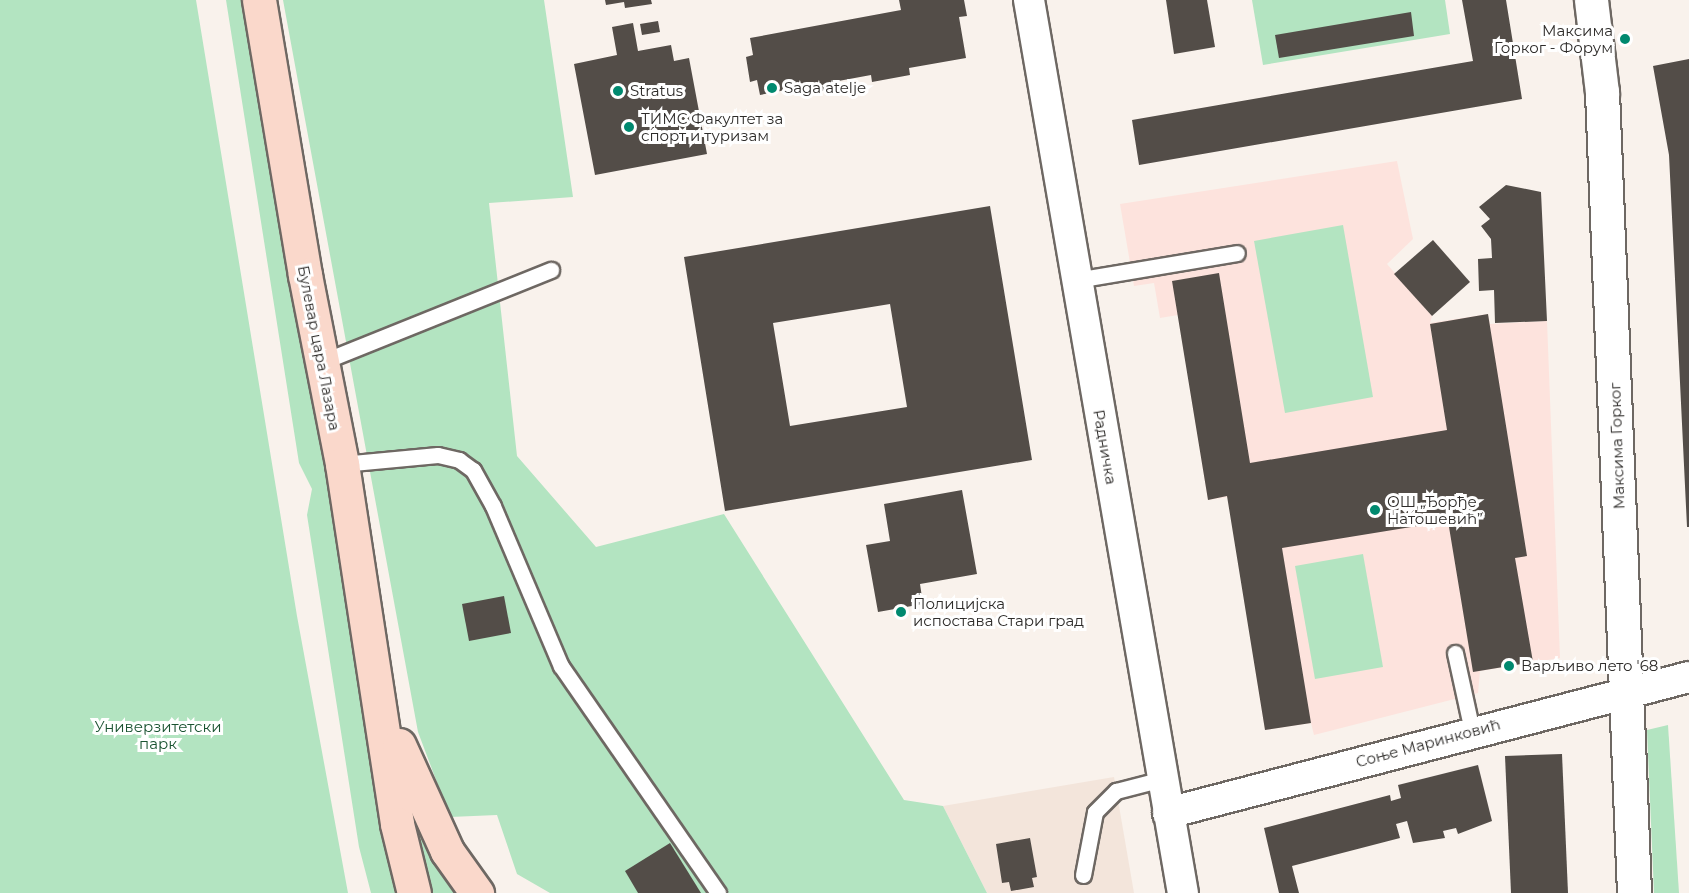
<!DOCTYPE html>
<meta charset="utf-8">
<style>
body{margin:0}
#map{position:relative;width:1689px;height:893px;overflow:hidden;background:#f9f2ec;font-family:Montserrat,sans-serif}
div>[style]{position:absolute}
.built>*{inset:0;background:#f3e5db}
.education>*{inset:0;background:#fde3dd}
.green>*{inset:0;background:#b3e4c1}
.building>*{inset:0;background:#534d48}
.roads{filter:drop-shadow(2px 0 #6e6863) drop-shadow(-2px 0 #6e6863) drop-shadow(0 2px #6e6863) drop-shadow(0 -2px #6e6863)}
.service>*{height:15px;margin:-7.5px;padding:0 7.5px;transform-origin:7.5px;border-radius:7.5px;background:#fff}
.minor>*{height:30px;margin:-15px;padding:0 15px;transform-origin:15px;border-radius:15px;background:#fff}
.tertiary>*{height:33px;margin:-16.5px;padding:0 16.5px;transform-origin:16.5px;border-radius:16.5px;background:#fff}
.secondary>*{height:33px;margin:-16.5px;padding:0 16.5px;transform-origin:16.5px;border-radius:16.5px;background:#fad8cb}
.dots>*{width:16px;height:16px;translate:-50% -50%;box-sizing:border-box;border:3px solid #fff;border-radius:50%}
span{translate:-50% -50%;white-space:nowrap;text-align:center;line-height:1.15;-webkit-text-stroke:6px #fff;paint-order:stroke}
.poi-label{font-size:15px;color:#2e2c2a}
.right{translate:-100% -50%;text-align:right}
.left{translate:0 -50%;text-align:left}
.street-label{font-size:15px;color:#2e2c2a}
.park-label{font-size:15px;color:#1a5331}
</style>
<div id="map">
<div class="built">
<div style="clip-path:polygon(1114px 777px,1134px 893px,987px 893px,943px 806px)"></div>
</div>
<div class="education">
<div style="clip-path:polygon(1397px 161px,1413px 239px,1387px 264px,1432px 316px,1430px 323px,1488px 314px,1490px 324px,1547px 321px,1560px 658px,1480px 671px,1478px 693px,1314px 735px,1311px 723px,1265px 730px,1228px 497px,1208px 500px,1178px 315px,1160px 318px,1154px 283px,1134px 286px,1120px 204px)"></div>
</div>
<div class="green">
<div style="clip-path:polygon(0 0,196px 0,297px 616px,348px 893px,0 893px)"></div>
<div style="clip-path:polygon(226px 0,255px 0,414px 893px,371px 893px,359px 847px,307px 515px,312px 489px,299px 463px)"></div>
<div style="clip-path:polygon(283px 0,544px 0,573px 197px,489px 203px,517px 456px,596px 547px,724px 514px,904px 800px,943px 806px,987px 893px,550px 893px,517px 874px,497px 815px,450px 817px,418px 732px)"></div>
<div style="clip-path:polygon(1252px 0,1445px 0,1450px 34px,1263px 65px)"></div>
<div style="clip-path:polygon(1343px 225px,1373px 397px,1285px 413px,1254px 241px)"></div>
<div style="clip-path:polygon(1363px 554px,1383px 667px,1315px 679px,1295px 566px)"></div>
<div style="clip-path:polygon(1668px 725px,1679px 893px,1654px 893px,1647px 730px)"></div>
<div style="clip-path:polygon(404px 777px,468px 893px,432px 893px,415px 837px)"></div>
</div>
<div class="building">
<div style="clip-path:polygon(605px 0,651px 0,652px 4px,625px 8px,624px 2px,606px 5px)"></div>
<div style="clip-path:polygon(899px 0,964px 0,967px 16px,959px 17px,966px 58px,909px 68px,910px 75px,872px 82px,871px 75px,833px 82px,834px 89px,802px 94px,801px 87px,760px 95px,757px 80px,750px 82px,746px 57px,753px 55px,750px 38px,901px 10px)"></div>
<div style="clip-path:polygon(1166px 0,1207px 0,1215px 47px,1174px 54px)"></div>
<div style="clip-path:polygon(1462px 0,1506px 0,1522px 99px,1139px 165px,1132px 120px,1473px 61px)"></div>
<div style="clip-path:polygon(1411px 12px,1414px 36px,1279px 58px,1275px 35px)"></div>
<div style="clip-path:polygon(658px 21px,660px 32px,642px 35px,640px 24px)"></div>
<div style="clip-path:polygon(633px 23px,638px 51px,671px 45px,674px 61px,689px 58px,707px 154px,595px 175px,574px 64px,617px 55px,612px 27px)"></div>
<div style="clip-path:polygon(1689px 59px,1689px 527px,1687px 527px,1669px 155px,1653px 66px)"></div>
<div style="clip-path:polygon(1506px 185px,1541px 192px,1547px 321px,1495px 323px,1494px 290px,1479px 291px,1478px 259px,1492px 258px,1491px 239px,1481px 226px,1490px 219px,1479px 207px)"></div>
<div style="clip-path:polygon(evenodd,990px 206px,1032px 460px,725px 511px,684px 257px,990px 206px,890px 304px,907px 407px,790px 426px,773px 323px,890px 304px)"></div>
<div style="clip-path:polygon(1433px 240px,1470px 282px,1432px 316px,1394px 274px)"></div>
<div style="clip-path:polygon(1219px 273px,1250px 463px,1447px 430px,1430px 324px,1488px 314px,1527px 556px,1515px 558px,1533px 662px,1473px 672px,1448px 521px,1282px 548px,1311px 723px,1265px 730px,1227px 496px,1208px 500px,1172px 281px)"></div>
<div style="clip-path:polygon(962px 490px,977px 574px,920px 584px,923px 604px,878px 612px,866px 545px,890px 541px,884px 504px)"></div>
<div style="clip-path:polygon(504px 596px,511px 633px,469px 641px,462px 604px)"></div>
<div style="clip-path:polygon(1562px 754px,1568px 893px,1511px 893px,1505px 756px)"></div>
<div style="clip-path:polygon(1478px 765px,1492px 821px,1458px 834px,1456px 828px,1443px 831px,1445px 838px,1413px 843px,1407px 821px,1396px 824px,1400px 838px,1292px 866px,1299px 893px,1279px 893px,1264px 828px,1390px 795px,1391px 801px,1401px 798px,1398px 785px)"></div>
<div style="clip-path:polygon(1030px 838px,1037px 877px,1032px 878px,1034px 887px,1011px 891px,1009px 882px,1002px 883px,996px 844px)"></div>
<div style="clip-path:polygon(670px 843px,701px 893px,638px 893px,625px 871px)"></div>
</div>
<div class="roads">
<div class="service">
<div style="left:1076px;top:280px;width:163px;rotate:-9.5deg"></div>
<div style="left:322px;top:362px;width:247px;rotate:-21.9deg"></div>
<div style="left:342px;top:464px;width:96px;rotate:-5.4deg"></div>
<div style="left:438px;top:455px;width:22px;rotate:13deg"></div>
<div style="left:459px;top:460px;width:17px;rotate:36deg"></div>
<div style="left:473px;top:470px;width:41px;rotate:60.9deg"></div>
<div style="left:493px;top:506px;width:174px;rotate:67deg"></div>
<div style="left:561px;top:666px;width:276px;rotate:55.3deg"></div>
<div style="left:1455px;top:653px;width:80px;rotate:77.7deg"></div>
<div style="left:1083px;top:875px;width:64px;rotate:-79.2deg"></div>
<div style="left:1095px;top:812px;width:30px;rotate:-45deg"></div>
<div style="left:1116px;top:791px;width:48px;rotate:-14.6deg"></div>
</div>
<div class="minor">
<div style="left:1029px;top:0;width:906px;rotate:80.22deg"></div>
<div style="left:1168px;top:813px;width:538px;rotate:-14.63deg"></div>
</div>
<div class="tertiary">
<div style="left:1591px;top:0;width:93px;rotate:83.2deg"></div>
<div style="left:1602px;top:92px;width:802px;rotate:87.71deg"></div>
</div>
<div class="secondary">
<div style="left:259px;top:0;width:279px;rotate:80.5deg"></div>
<div style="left:305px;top:275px;width:193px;rotate:78.9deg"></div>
<div style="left:342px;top:464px;width:364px;rotate:81.3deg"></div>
<div style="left:397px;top:824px;width:71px;rotate:76.2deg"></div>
<div style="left:399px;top:745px;width:116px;rotate:65.6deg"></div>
<div style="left:447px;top:851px;width:52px;rotate:54.5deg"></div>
</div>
</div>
<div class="dots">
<div style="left:1625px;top:39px;background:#00896f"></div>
<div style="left:772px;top:88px;background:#00896f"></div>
<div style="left:618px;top:91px;background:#00896f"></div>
<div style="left:629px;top:127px;background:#00896f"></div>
<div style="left:1375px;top:510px;background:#00896f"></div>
<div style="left:901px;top:612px;background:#00896f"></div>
<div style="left:1509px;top:666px;background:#00896f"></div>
</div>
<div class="poi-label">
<span class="right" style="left:1613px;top:39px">Максима<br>Горког - Форум</span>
<span class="left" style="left:784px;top:88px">Saga atelje</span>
<span class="left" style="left:630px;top:91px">Stratus</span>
<span class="left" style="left:641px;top:127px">ТИМС Факултет за<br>спорт и туризам</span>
<span class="left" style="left:1387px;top:510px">ОШ „Ђорђе<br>Натошевић”</span>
<span class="left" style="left:913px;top:612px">Полицијска<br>испостава Стари град</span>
<span class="left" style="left:1521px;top:666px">Варљиво лето '68</span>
</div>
<div class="street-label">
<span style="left:319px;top:348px;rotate:79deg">Булевар цара Лазара</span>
<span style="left:1617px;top:446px;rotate:-92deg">Максима Горког</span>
<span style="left:1105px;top:447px;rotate:80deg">Радничка</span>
<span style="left:1428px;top:743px;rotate:-15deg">Соње Маринковић</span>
</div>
<div class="park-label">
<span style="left:158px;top:735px">Универзитетски<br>парк</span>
</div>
</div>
